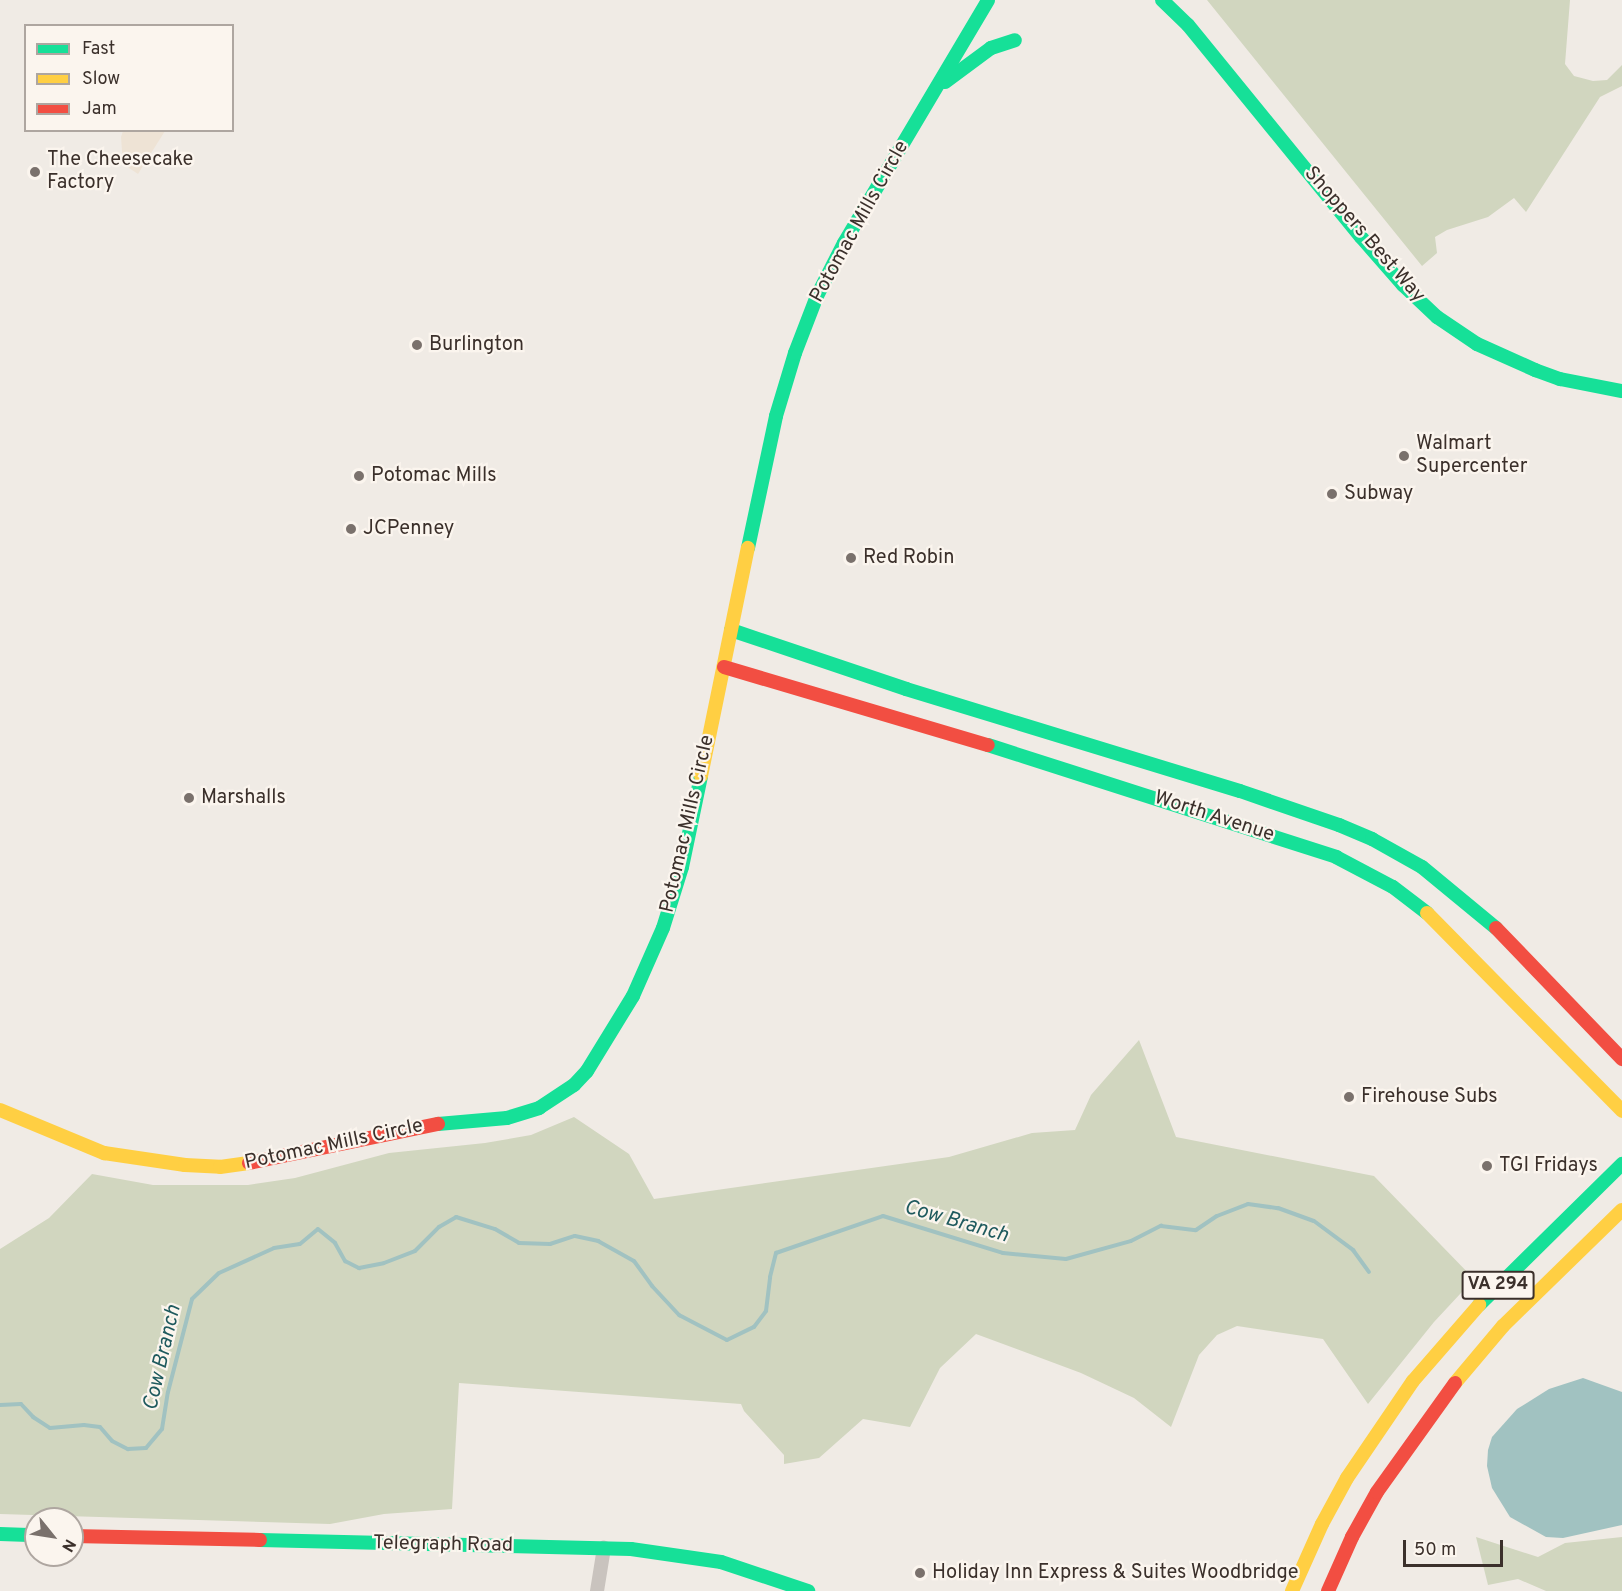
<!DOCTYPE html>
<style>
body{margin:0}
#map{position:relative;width:1622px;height:1591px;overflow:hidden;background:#f0ebe5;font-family:Overpass,sans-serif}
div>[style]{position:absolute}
.green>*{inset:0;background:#d1d6bf}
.plaza>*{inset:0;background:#eee3d5}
.water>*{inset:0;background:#a1c2c1}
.stream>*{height:4px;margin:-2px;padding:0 2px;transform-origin:2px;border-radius:2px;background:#a1c2c1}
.street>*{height:14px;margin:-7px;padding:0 7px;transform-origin:7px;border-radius:7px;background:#c9c3be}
.fast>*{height:14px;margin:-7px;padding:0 7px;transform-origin:7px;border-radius:7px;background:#16e098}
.slow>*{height:14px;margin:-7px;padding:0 7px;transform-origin:7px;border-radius:7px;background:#ffcf43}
.jam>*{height:14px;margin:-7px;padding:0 7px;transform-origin:7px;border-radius:7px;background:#f24e42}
.dots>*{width:16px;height:16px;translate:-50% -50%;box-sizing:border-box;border:3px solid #fbf5ee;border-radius:50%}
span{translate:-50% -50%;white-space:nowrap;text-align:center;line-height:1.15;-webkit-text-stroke:4.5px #fbf5ee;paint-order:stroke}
.shield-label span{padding:2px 4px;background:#fbf5ee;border:2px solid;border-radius:4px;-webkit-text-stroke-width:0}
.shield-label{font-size:18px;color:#3b302b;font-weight:700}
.poi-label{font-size:20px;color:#3b302b}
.left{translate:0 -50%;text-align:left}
.street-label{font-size:20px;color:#3b302b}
.water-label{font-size:21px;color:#1f5a5e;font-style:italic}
.legend{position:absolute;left:24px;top:24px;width:210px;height:108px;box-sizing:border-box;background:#fbf5ee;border:2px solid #aea6a0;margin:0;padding:8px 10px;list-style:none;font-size:18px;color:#3b302b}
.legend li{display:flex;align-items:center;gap:12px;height:30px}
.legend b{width:30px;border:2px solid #aea6a0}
.north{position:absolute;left:24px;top:1507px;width:60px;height:60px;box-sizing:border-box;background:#fbf5ee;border:2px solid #aea6a0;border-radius:50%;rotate:120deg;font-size:16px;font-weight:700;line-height:24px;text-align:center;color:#3b302b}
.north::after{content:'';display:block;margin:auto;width:21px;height:27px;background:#7a716c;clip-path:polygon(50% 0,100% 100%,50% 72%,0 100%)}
.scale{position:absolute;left:1403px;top:1540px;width:100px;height:27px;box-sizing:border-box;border:3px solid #3b302b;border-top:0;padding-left:8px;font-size:18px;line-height:21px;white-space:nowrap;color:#3b302b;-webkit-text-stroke:4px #fbf5ee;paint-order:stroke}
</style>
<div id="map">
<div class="green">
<div style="clip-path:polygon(1207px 0,1570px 0,1565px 64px,1574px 76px,1593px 81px,1607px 80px,1622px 65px,1622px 86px,1600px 97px,1526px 212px,1514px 198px,1488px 217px,1447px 230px,1435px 237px,1437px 253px,1422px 266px)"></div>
<div style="clip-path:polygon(1139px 1040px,1176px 1137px,1374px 1176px,1474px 1279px,1434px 1322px,1368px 1404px,1323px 1339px,1237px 1326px,1217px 1335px,1199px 1355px,1171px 1427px,1134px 1398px,1081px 1373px,976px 1334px,940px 1368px,910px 1427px,863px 1419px,819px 1458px,784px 1464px,784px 1455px,744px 1411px,741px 1404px,459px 1383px,452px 1509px,384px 1514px,330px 1524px,0 1514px,0 1249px,49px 1218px,92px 1174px,153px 1185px,248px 1185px,295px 1178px,389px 1153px,485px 1143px,531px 1135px,574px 1117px,629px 1154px,654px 1199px,949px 1157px,1032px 1133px,1075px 1130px,1091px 1095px)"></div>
<div style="clip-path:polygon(1476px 1537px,1538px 1557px,1565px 1543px,1622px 1537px,1622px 1591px,1546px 1591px,1518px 1579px,1488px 1585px)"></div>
</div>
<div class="plaza">
<div style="clip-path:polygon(123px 131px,165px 131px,138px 174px,123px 164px,121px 137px)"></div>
</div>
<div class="water">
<div style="clip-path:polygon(1583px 1378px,1622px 1392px,1622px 1525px,1563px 1538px,1546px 1537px,1510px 1517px,1492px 1488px,1487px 1466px,1488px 1450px,1492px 1437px,1517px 1409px,1549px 1389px)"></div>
</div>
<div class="stream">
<div style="left:0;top:1405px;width:21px;rotate:-3deg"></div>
<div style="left:21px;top:1404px;width:18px;rotate:47deg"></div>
<div style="left:33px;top:1417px;width:20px;rotate:33deg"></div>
<div style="left:50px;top:1428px;width:34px;rotate:-5deg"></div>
<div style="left:84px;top:1425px;width:16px;rotate:7deg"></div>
<div style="left:100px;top:1427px;width:18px;rotate:49deg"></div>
<div style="left:112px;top:1441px;width:18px;rotate:27deg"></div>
<div style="left:128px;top:1449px;width:18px;rotate:-3deg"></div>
<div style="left:146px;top:1448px;width:25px;rotate:-50deg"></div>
<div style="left:162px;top:1429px;width:37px;rotate:-81deg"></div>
<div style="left:168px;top:1392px;width:96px;rotate:-75.5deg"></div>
<div style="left:192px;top:1299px;width:37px;rotate:-44deg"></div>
<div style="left:219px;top:1273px;width:60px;rotate:-24.4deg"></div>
<div style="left:274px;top:1248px;width:26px;rotate:-9deg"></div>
<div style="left:300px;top:1244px;width:23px;rotate:-40deg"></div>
<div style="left:318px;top:1229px;width:22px;rotate:39deg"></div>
<div style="left:335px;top:1243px;width:21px;rotate:61deg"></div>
<div style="left:345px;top:1261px;width:16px;rotate:27deg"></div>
<div style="left:359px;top:1268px;width:25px;rotate:-11deg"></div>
<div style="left:384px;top:1263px;width:33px;rotate:-21deg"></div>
<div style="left:415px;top:1251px;width:34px;rotate:-45deg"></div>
<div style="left:439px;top:1227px;width:20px;rotate:-30deg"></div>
<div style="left:456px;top:1217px;width:41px;rotate:17.1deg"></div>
<div style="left:495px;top:1229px;width:28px;rotate:30deg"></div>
<div style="left:519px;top:1243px;width:31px;rotate:2deg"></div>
<div style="left:550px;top:1244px;width:26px;rotate:-18deg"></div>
<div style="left:575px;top:1236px;width:24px;rotate:12deg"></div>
<div style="left:598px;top:1241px;width:41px;rotate:29.1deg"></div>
<div style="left:634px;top:1261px;width:31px;rotate:54deg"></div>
<div style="left:652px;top:1286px;width:40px;rotate:47deg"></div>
<div style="left:679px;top:1315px;width:54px;rotate:27.5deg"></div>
<div style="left:727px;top:1340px;width:30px;rotate:-26deg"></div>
<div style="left:754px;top:1327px;width:20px;rotate:-53deg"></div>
<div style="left:766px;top:1311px;width:34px;rotate:-83deg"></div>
<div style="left:770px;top:1277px;width:25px;rotate:-76deg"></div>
<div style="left:776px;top:1253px;width:113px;rotate:-19.1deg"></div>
<div style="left:883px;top:1216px;width:126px;rotate:17.1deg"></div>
<div style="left:1003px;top:1253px;width:63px;rotate:5.4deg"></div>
<div style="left:1066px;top:1259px;width:67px;rotate:-15.5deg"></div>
<div style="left:1131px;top:1241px;width:34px;rotate:-27deg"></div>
<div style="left:1161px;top:1226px;width:35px;rotate:7deg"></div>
<div style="left:1196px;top:1230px;width:25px;rotate:-34deg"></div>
<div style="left:1217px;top:1216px;width:33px;rotate:-21deg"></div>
<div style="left:1248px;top:1204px;width:30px;rotate:8deg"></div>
<div style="left:1278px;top:1208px;width:38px;rotate:20deg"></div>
<div style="left:1314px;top:1221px;width:49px;rotate:36.6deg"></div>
<div style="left:1353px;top:1250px;width:27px;rotate:54deg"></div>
</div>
<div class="street">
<div style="left:597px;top:1591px;width:44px;rotate:-80.8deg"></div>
</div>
<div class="fast">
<div style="left:1162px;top:0;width:36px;rotate:44deg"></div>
<div style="left:1188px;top:25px;width:274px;rotate:50.8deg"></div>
<div style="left:1361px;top:237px;width:64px;rotate:48.8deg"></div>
<div style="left:1403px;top:285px;width:47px;rotate:43.3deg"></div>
<div style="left:1437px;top:317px;width:48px;rotate:34deg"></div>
<div style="left:1477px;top:344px;width:64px;rotate:24.1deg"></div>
<div style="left:1535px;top:370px;width:27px;rotate:20deg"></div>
<div style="left:1560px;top:379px;width:63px;rotate:11deg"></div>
<div style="left:945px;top:82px;width:57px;rotate:-36.5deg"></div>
<div style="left:991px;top:48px;width:25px;rotate:-18deg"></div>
<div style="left:748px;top:548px;width:135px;rotate:-78deg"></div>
<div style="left:776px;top:416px;width:66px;rotate:-73.2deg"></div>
<div style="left:795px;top:353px;width:61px;rotate:-68.9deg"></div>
<div style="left:817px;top:296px;width:59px;rotate:-63deg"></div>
<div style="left:844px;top:243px;width:282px;rotate:-59.3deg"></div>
<div style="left:731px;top:630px;width:185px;rotate:18.6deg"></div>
<div style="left:906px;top:689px;width:349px;rotate:17deg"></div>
<div style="left:1240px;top:791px;width:105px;rotate:19deg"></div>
<div style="left:1339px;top:825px;width:36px;rotate:23deg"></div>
<div style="left:1372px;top:839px;width:57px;rotate:29.2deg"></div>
<div style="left:1422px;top:867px;width:96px;rotate:39.5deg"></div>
<div style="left:988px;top:745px;width:366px;rotate:17.8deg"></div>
<div style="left:1336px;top:857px;width:64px;rotate:27.8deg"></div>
<div style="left:1393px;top:887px;width:43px;rotate:37.4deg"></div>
<div style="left:438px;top:1124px;width:69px;rotate:-5deg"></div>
<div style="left:507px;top:1118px;width:34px;rotate:-17deg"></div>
<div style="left:539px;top:1108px;width:42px;rotate:-33.3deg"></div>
<div style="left:574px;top:1085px;width:19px;rotate:-47deg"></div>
<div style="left:587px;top:1071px;width:88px;rotate:-58.5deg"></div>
<div style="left:633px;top:996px;width:74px;rotate:-66.2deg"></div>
<div style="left:663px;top:928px;width:64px;rotate:-72.7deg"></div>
<div style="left:682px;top:867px;width:93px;rotate:-78.2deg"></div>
<div style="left:1479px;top:1305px;width:201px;rotate:-44.6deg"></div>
<div style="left:0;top:1534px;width:36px;rotate:2deg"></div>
<div style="left:260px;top:1540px;width:371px;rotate:1.4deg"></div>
<div style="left:631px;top:1549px;width:91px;rotate:8.2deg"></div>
<div style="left:721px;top:1562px;width:92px;rotate:18.4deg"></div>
</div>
<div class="slow">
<div style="left:701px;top:776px;width:233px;rotate:-78.4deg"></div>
<div style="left:1427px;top:913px;width:278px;rotate:45.4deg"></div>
<div style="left:0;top:1110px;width:113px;rotate:22.5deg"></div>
<div style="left:104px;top:1153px;width:82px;rotate:8.4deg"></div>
<div style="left:185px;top:1165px;width:35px;rotate:3deg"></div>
<div style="left:220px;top:1167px;width:29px;rotate:-8deg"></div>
<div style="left:1455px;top:1383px;width:75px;rotate:-49.9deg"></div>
<div style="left:1503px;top:1326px;width:166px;rotate:-44.3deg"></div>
<div style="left:1292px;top:1591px;width:73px;rotate:-65.9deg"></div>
<div style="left:1322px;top:1524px;width:52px;rotate:-61.5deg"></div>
<div style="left:1347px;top:1478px;width:117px;rotate:-55.8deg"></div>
<div style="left:1413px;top:1381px;width:101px;rotate:-49deg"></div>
</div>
<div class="jam">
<div style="left:724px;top:667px;width:275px;rotate:16.5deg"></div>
<div style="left:1496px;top:928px;width:182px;rotate:46.1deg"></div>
<div style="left:249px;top:1163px;width:193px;rotate:-11.7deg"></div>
<div style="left:72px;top:1536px;width:188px;rotate:1.2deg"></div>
<div style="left:1328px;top:1591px;width:59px;rotate:-66deg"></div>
<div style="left:1352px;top:1537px;width:51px;rotate:-60.9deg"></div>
<div style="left:1377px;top:1492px;width:134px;rotate:-54.4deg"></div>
</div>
<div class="dots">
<div style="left:35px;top:172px;background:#7a716c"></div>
<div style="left:417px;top:345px;background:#7a716c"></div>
<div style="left:1404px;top:456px;background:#7a716c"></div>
<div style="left:359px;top:476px;background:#7a716c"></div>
<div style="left:1332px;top:494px;background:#7a716c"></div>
<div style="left:351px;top:529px;background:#7a716c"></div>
<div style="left:851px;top:558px;background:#7a716c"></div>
<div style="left:189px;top:798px;background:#7a716c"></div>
<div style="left:1349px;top:1097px;background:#7a716c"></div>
<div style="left:1487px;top:1166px;background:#7a716c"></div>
<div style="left:920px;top:1573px;background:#7a716c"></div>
</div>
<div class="shield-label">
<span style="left:1498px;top:1285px">VA 294</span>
</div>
<div class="poi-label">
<span class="left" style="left:47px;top:172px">The Cheesecake<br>Factory</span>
<span class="left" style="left:429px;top:345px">Burlington</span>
<span class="left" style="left:1416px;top:456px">Walmart<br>Supercenter</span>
<span class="left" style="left:371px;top:476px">Potomac Mills</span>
<span class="left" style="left:1344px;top:494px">Subway</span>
<span class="left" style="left:363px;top:529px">JCPenney</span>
<span class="left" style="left:863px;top:558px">Red Robin</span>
<span class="left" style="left:201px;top:798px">Marshalls</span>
<span class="left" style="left:1361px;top:1097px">Firehouse Subs</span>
<span class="left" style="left:1499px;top:1166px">TGI Fridays</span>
<span class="left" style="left:932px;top:1573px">Holiday Inn Express &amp; Suites Woodbridge</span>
</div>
<div class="street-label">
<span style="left:860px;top:222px;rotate:-61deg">Potomac Mills Circle</span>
<span style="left:1364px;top:235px;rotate:49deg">Shoppers Best Way</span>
<span style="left:1214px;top:817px;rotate:18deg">Worth Avenue</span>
<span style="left:688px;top:824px;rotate:-77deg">Potomac Mills Circle</span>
<span style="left:334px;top:1145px;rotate:-12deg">Potomac Mills Circle</span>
<span style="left:443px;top:1545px;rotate:1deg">Telegraph Road</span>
</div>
<div class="water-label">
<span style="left:956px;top:1222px;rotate:16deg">Cow Branch</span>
<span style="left:163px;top:1358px;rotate:-77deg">Cow Branch</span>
</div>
<ul class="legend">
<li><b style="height:8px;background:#16e098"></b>Fast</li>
<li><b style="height:8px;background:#ffcf43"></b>Slow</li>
<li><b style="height:8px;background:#f24e42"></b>Jam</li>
</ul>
<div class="north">N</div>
<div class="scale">50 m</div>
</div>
